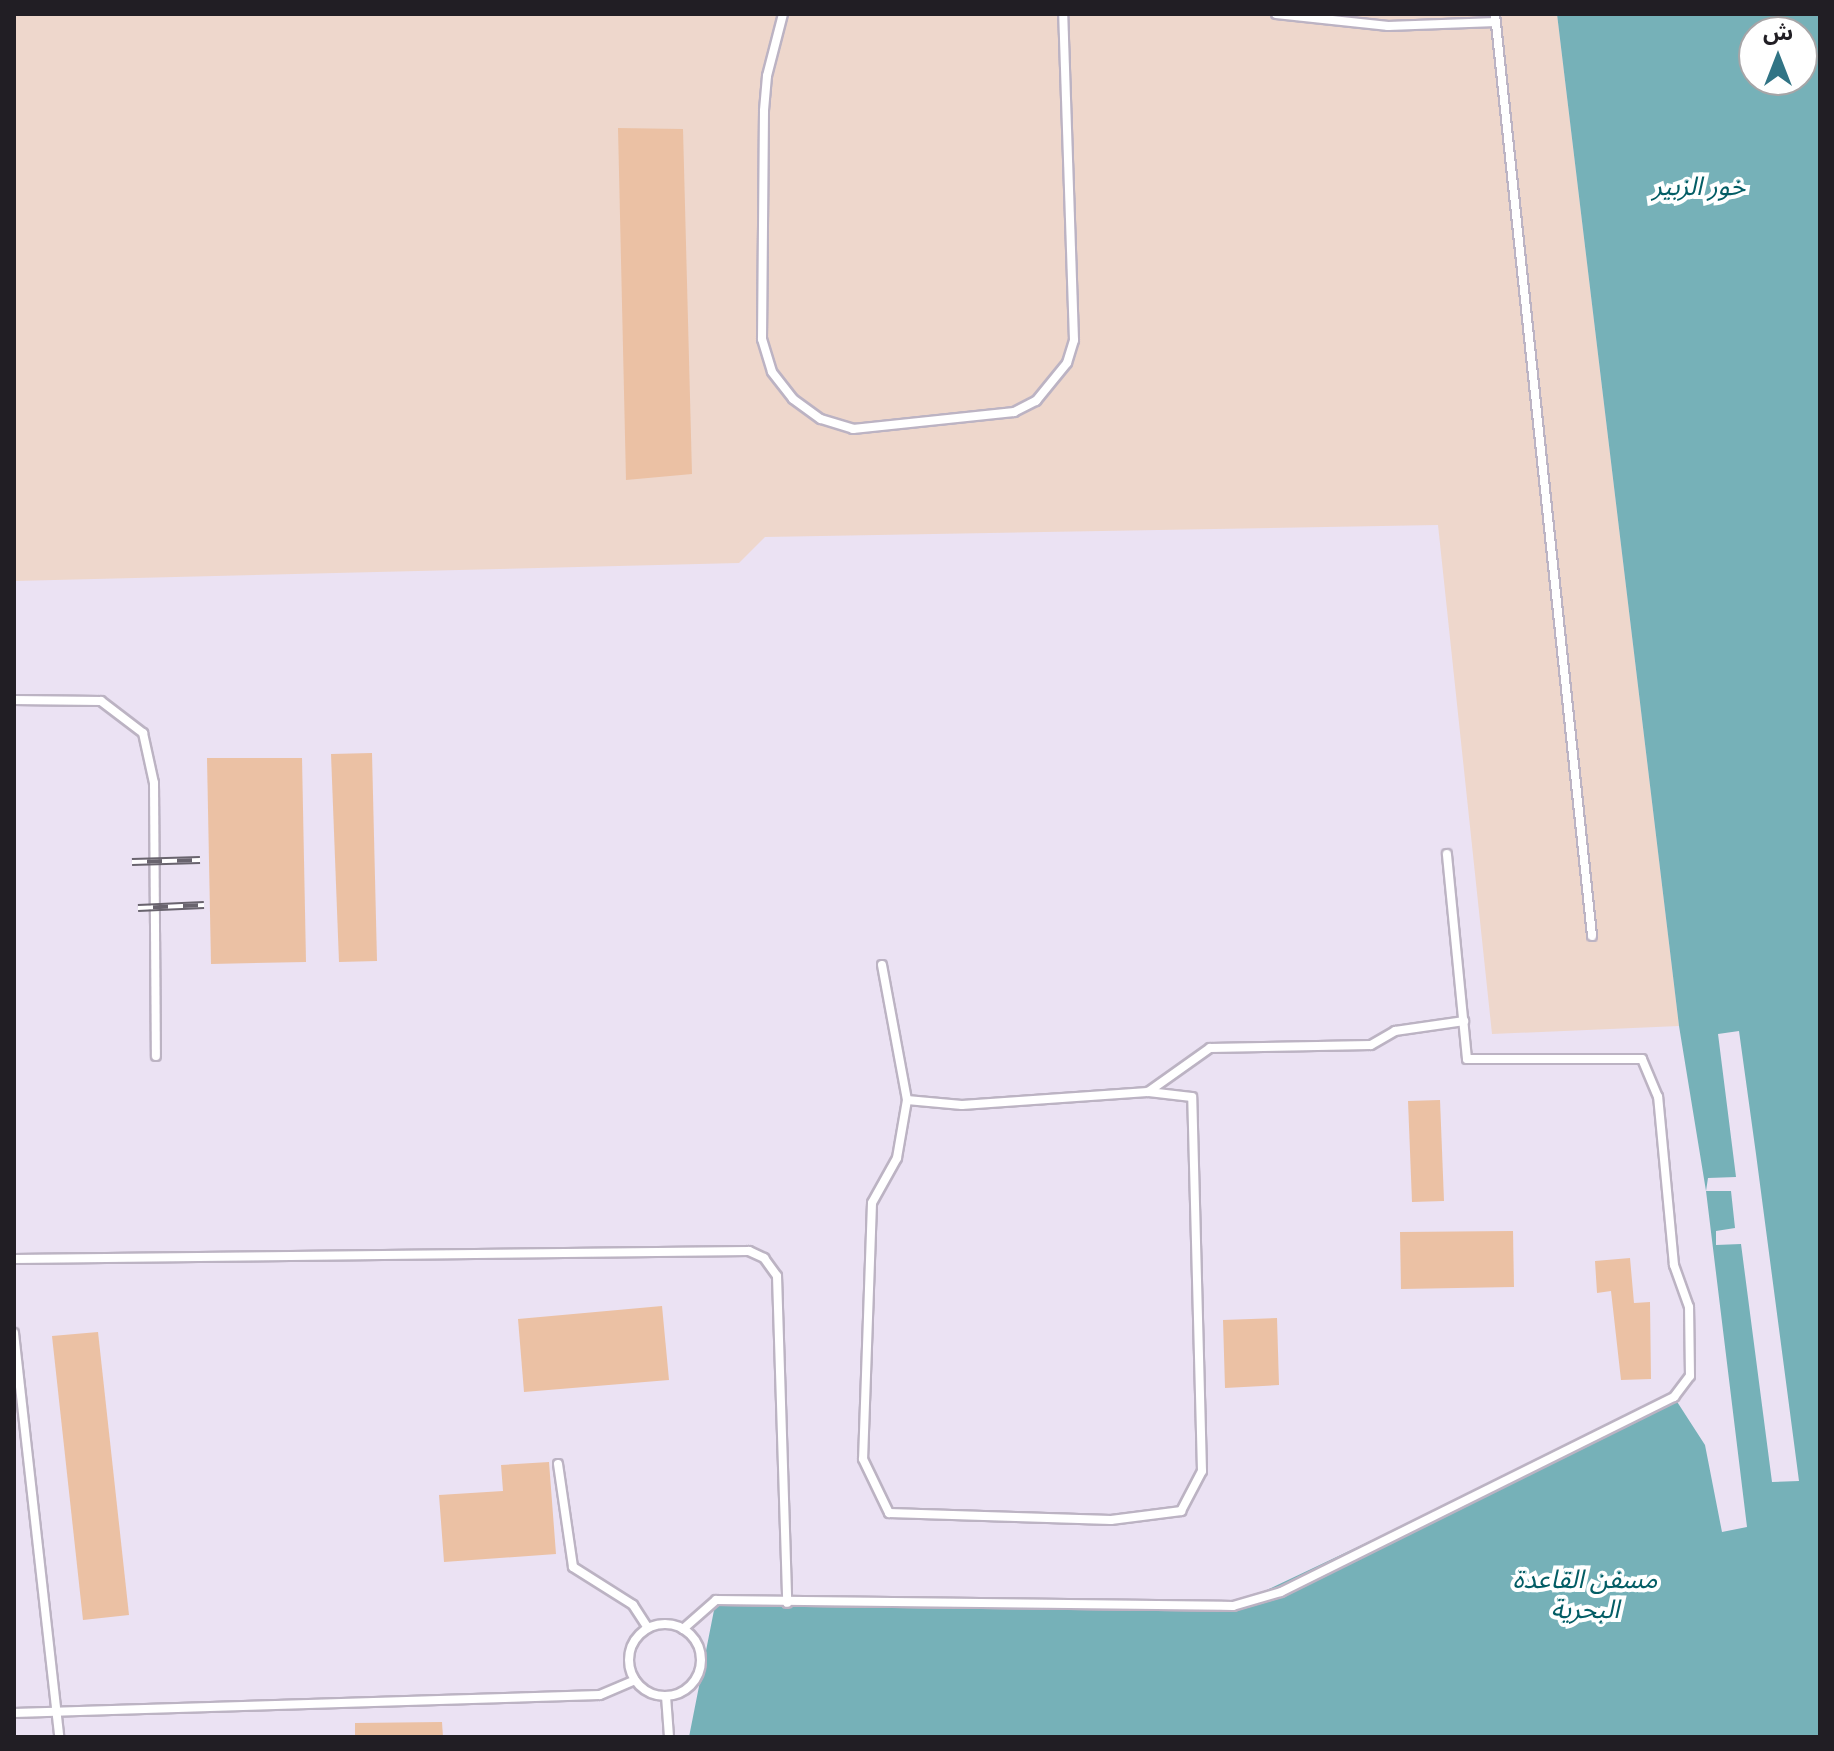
<!DOCTYPE html>
<meta charset="utf-8">
<style>
body{margin:0}
#map{position:relative;width:1834px;height:1751px;overflow:hidden;background:#ebe2f3;font-family:Spectral,"Noto Sans Arabic",serif}
div>[style]{position:absolute}
.industrial>*{inset:0;background:#eed7cc}
.water>*{inset:0;background:#76b1b8}
.pier>*{inset:0;background:#ebe2f3}
.building>*{inset:0;background:#ebc1a4}
.roads{filter:drop-shadow(2px 0 #bcb3c3) drop-shadow(-2px 0 #bcb3c3) drop-shadow(0 2px #bcb3c3) drop-shadow(0 -2px #bcb3c3)}
.lane>*{height:8px;margin:-4px;padding:0 4px;transform-origin:4px;border-radius:4px;background:#fff}
.lane>.ring{margin:-4px;padding:0;box-sizing:content-box;background:none;border:8px solid #fff;border-radius:50%}
.rail>*{height:8px;margin-top:-4px;transform-origin:0;background:repeating-linear-gradient(90deg,#fff 0 15px,#69646e 0 30px);box-sizing:border-box;border-block:2px solid #69646e}
span{translate:-50% -50%;white-space:nowrap;text-align:center;line-height:1.15;-webkit-text-stroke:8px #fff;paint-order:stroke}
.water-label{font-size:26px;color:#035d65;font-style:italic}
.frame{position:absolute;inset:0;border:16px solid #211e24;pointer-events:none}
.north{position:absolute;left:1738px;top:16px;width:80px;height:80px;box-sizing:border-box;background:#fff;border:2px solid #a6a5a7;border-radius:50%;rotate:0deg;font-size:22px;font-weight:700;line-height:32px;text-align:center;color:#211e24}
.north::after{content:'';display:block;margin:auto;width:28px;height:36px;background:#317485;clip-path:polygon(50% 0,100% 100%,50% 72%,0 100%)}
</style>
<div id="map">
<div class="industrial">
<div style="clip-path:polygon(14px 14px,1557px 14px,1679px 1026px,1492px 1034px,1438px 525px,765px 537px,739px 563px,14px 581px)"></div>
</div>
<div class="water">
<div style="clip-path:polygon(evenodd,1557px 14px,1820px 14px,1820px 1737px,689px 1737px,716px 1600px,1233px 1606px,1674px 1397px,1705px 1445px,1722px 1532px,1747px 1527px,1706px 1191px,1679px 1026px,1557px 14px,1754px 32px,1802px 32px,1802px 80px,1754px 80px,1754px 32px)"></div>
</div>
<div class="pier">
<div style="clip-path:polygon(1739px 1031px,1756px 1154px,1799px 1481px,1772px 1482px,1741px 1244px,1716px 1245px,1716px 1231px,1735px 1228px,1731px 1191px,1706px 1191px,1708px 1178px,1736px 1177px,1718px 1034px)"></div>
</div>
<div class="building">
<div style="clip-path:polygon(618px 128px,683px 129px,692px 474px,626px 480px)"></div>
<div style="clip-path:polygon(372px 753px,377px 961px,339px 962px,331px 754px)"></div>
<div style="clip-path:polygon(207px 758px,302px 758px,306px 962px,211px 964px)"></div>
<div style="clip-path:polygon(1440px 1100px,1444px 1201px,1412px 1202px,1408px 1101px)"></div>
<div style="clip-path:polygon(1513px 1231px,1514px 1287px,1401px 1289px,1400px 1232px)"></div>
<div style="clip-path:polygon(1630px 1258px,1634px 1303px,1650px 1302px,1651px 1379px,1621px 1380px,1611px 1291px,1597px 1293px,1595px 1261px)"></div>
<div style="clip-path:polygon(662px 1306px,669px 1380px,524px 1392px,518px 1319px)"></div>
<div style="clip-path:polygon(1277px 1318px,1279px 1385px,1225px 1388px,1223px 1320px)"></div>
<div style="clip-path:polygon(98px 1332px,129px 1615px,83px 1620px,52px 1336px)"></div>
<div style="clip-path:polygon(549px 1462px,556px 1554px,444px 1562px,439px 1495px,503px 1491px,501px 1465px)"></div>
<div style="clip-path:polygon(442px 1722px,443px 1737px,355px 1737px,355px 1723px)"></div>
</div>
<div class="roads">
<div class="lane">
<div style="left:783px;top:14px;width:64px;rotate:104.5deg"></div>
<div style="left:767px;top:76px;width:35px;rotate:95deg"></div>
<div style="left:764px;top:111px;width:228px;rotate:90.5deg"></div>
<div style="left:762px;top:339px;width:34px;rotate:73deg"></div>
<div style="left:772px;top:372px;width:34px;rotate:52deg"></div>
<div style="left:793px;top:399px;width:34px;rotate:36deg"></div>
<div style="left:821px;top:419px;width:34px;rotate:17deg"></div>
<div style="left:853px;top:429px;width:162px;rotate:-6deg"></div>
<div style="left:1014px;top:412px;width:25px;rotate:-27deg"></div>
<div style="left:1036px;top:401px;width:49px;rotate:-50.8deg"></div>
<div style="left:1067px;top:363px;width:24px;rotate:-73deg"></div>
<div style="left:1074px;top:340px;width:326px;rotate:-91.9deg"></div>
<div style="left:1276px;top:14px;width:113px;rotate:6.1deg"></div>
<div style="left:1388px;top:26px;width:108px;rotate:-2.1deg"></div>
<div style="left:1495px;top:14px;width:927px;rotate:83.99deg"></div>
<div style="left:14px;top:700px;width:87px;rotate:0.7deg"></div>
<div style="left:101px;top:701px;width:53px;rotate:37.3deg"></div>
<div style="left:143px;top:733px;width:51px;rotate:77.6deg"></div>
<div style="left:154px;top:783px;width:273px;rotate:89.6deg"></div>
<div style="left:882px;top:965px;width:137px;rotate:79.5deg"></div>
<div style="left:907px;top:1100px;width:55px;rotate:5.2deg"></div>
<div style="left:962px;top:1105px;width:186px;rotate:-4deg"></div>
<div style="left:1148px;top:1092px;width:76px;rotate:-35.4deg"></div>
<div style="left:1210px;top:1048px;width:161px;rotate:-1.1deg"></div>
<div style="left:1371px;top:1045px;width:28px;rotate:-30deg"></div>
<div style="left:1395px;top:1031px;width:70px;rotate:-8.2deg"></div>
<div style="left:907px;top:1100px;width:59px;rotate:99.8deg"></div>
<div style="left:897px;top:1158px;width:51px;rotate:119.1deg"></div>
<div style="left:872px;top:1203px;width:256px;rotate:92deg"></div>
<div style="left:863px;top:1459px;width:60px;rotate:64.3deg"></div>
<div style="left:889px;top:1513px;width:222px;rotate:1.8deg"></div>
<div style="left:1111px;top:1520px;width:71px;rotate:-7.3deg"></div>
<div style="left:1181px;top:1511px;width:45px;rotate:-62.3deg"></div>
<div style="left:1202px;top:1471px;width:374px;rotate:-91.5deg"></div>
<div style="left:1192px;top:1097px;width:44px;rotate:-173.5deg"></div>
<div style="left:14px;top:1259px;width:735px;rotate:-0.62deg"></div>
<div style="left:749px;top:1251px;width:17px;rotate:25deg"></div>
<div style="left:764px;top:1258px;width:22px;rotate:54deg"></div>
<div style="left:777px;top:1276px;width:327px;rotate:88.2deg"></div>
<div style="left:14px;top:1333px;width:406px;rotate:83.6deg"></div>
<div style="left:558px;top:1464px;width:104px;rotate:81.7deg"></div>
<div style="left:573px;top:1567px;width:71px;rotate:32.3deg"></div>
<div style="left:633px;top:1605px;width:27px;rotate:57deg"></div>
<div class="ring" style="left:629px;top:1624px;width:64px;height:64px"></div>
<div style="left:683px;top:1629px;width:44px;rotate:-41.3deg"></div>
<div style="left:716px;top:1600px;width:517px;rotate:0.66deg"></div>
<div style="left:1233px;top:1606px;width:50px;rotate:-16.3deg"></div>
<div style="left:1281px;top:1592px;width:439px;rotate:-26.4deg"></div>
<div style="left:1674px;top:1397px;width:26px;rotate:-53deg"></div>
<div style="left:1690px;top:1376px;width:69px;rotate:-90.8deg"></div>
<div style="left:1689px;top:1307px;width:45px;rotate:-109.7deg"></div>
<div style="left:1674px;top:1265px;width:169px;rotate:-95.4deg"></div>
<div style="left:1658px;top:1097px;width:41px;rotate:-112.8deg"></div>
<div style="left:1642px;top:1059px;width:175px;rotate:180deg"></div>
<div style="left:1467px;top:1059px;width:206px;rotate:-95.6deg"></div>
<div style="left:666px;top:1696px;width:41px;rotate:85.8deg"></div>
<div style="left:14px;top:1713px;width:586px;rotate:-1.76deg"></div>
<div style="left:600px;top:1695px;width:38px;rotate:-23deg"></div>
</div>
</div>
<div class="rail">
<div style="left:132px;top:862px;width:68px;rotate:-1.7deg"></div>
<div style="left:138px;top:908px;width:66px;rotate:-2.6deg"></div>
</div>
<div class="water-label">
<span style="left:1699px;top:188px">خور الزبير</span>
<span style="left:1585px;top:1596px">مسفن القاعدة<br>البحرية</span>
</div>
<div class="frame"></div>
<div class="north">ش</div>
</div>
